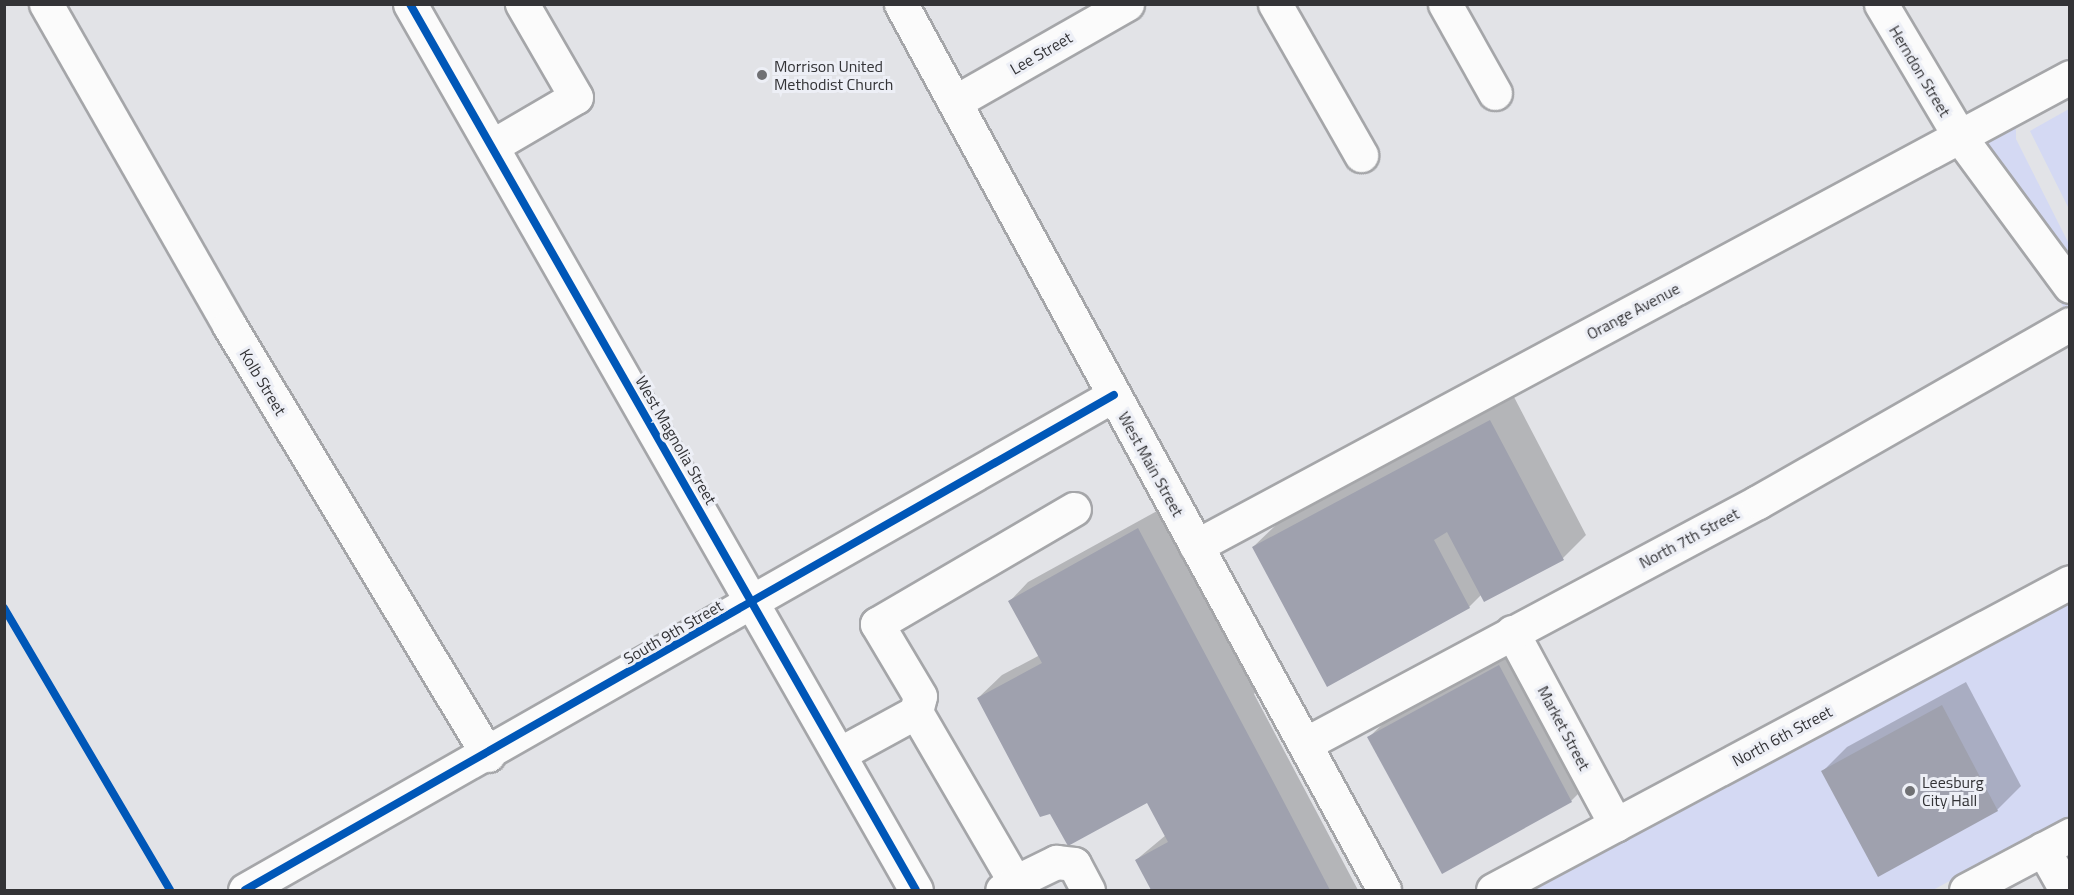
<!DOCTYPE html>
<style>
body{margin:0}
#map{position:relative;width:2074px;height:895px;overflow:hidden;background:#e2e3e7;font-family:"Titillium Web",sans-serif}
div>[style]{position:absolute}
.green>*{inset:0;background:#d4d9f3}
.shadow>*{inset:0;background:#0003}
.building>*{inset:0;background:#9fa1ae}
.roads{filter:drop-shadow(2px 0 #a5a6a9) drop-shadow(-2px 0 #a5a6a9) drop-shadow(0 2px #a5a6a9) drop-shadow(0 -2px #a5a6a9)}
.minor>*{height:33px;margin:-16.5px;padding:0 16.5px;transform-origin:16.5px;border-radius:16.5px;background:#fbfbfb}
.major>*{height:33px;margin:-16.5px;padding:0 16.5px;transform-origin:16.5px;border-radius:16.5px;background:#fbfbfb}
.cycleway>*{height:8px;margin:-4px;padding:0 4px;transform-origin:4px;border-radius:4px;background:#0057b8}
.dots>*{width:16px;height:16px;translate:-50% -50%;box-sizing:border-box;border:3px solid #edeff6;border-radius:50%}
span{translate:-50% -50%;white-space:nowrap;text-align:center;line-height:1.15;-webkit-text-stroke:6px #edeff6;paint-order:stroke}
.street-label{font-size:16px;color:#333336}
.poi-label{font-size:16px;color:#333336}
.left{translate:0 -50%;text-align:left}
.frame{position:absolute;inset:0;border:6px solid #333336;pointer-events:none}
</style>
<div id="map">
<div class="green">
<div style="clip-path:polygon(2069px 109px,2069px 209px,2030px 131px)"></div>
<div style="clip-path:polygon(2023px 118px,2016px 125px,2016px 139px,2069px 244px,2069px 317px,1967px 134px)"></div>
<div style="clip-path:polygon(2069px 602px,2069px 816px,1933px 890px,1532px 890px)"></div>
</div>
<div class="shadow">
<div style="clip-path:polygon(1514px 397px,1586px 535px,1563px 558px,1482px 594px,1469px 607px,1253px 547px,1277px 524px)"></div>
<div style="clip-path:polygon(1157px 511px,1191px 574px,1197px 570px,1259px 688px,1254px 694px,1358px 890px,1153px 890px,1136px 860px,1166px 835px,1148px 801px,1061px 805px,978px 698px,1002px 675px,1040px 655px,1010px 601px,1028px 582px)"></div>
<div style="clip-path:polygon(1518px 648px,1590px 782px,1571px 801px,1369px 737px,1388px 719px)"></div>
<div style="clip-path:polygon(1966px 682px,2021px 786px,1997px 810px,1823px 771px,1847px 747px)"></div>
</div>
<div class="building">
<div style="clip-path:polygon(1490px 420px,1564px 560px,1484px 602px,1447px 532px,1434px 540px,1470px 608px,1327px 687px,1252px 547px)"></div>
<div style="clip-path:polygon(1138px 528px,1275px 785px,1330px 890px,1151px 890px,1135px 860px,1168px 842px,1147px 803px,1068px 846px,1050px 814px,1040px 817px,977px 698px,1042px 663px,1008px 601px)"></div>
<div style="clip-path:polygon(1499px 665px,1572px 802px,1442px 874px,1367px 737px)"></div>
<div style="clip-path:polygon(1942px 705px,1998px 811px,1878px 877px,1821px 771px)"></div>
</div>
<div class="roads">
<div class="minor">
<div style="left:46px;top:4px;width:369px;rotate:60.3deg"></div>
<div style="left:229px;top:325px;width:502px;rotate:58.94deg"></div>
<div style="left:410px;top:4px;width:1020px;rotate:60.27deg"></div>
<div style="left:1275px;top:4px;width:174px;rotate:60.3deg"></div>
<div style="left:1445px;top:4px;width:102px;rotate:60.7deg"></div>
<div style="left:1881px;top:4px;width:155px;rotate:59.3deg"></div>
<div style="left:1960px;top:137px;width:185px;rotate:53.6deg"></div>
<div style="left:955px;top:102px;width:198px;rotate:-29.7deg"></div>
<div style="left:492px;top:146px;width:97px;rotate:-30.3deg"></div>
<div style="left:576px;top:97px;width:108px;rotate:-120.1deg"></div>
<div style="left:1196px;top:546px;width:992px;rotate:-28.22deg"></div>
<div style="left:1512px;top:632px;width:219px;rotate:61.7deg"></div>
<div style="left:916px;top:712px;width:197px;rotate:59.8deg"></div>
<div style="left:1015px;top:882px;width:15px;rotate:148deg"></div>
<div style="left:1305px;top:744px;width:514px;rotate:-28.11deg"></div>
<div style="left:1758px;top:502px;width:359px;rotate:-29.7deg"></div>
<div style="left:839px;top:754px;width:88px;rotate:-28.6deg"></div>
<div style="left:916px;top:712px;width:16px;rotate:-76deg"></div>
<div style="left:920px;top:696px;width:84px;rotate:-120.8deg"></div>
<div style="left:877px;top:624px;width:228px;rotate:-30.3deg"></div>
<div style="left:2043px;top:849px;width:47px;rotate:60.7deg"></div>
<div style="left:245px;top:890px;width:1000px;rotate:-29.67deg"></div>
<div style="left:1019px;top:890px;width:9px;rotate:-117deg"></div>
<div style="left:1015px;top:882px;width:46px;rotate:-26deg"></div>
<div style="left:1056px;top:862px;width:18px;rotate:6deg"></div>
<div style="left:1074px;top:864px;width:30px;rotate:62deg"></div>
<div style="left:1493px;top:890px;width:654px;rotate:-28.09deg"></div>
<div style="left:1966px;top:890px;width:118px;rotate:-27.9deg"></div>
</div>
<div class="major">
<div style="left:901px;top:4px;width:1009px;rotate:61.4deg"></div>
</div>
</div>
<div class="cycleway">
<div style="left:410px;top:4px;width:1020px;rotate:60.27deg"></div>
<div style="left:4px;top:608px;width:327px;rotate:59.5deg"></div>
<div style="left:245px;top:890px;width:1000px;rotate:-29.67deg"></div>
</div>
<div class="dots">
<div style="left:762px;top:75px;background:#707174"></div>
<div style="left:1910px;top:791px;background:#707174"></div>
</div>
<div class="street-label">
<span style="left:1041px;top:53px;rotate:-30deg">Lee Street</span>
<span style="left:1920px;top:71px;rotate:59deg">Herndon Street</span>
<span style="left:1633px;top:311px;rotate:-28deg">Orange Avenue</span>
<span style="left:263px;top:382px;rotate:59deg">Kolb Street</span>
<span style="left:676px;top:440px;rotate:60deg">West Magnolia Street</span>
<span style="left:1151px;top:464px;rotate:61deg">West Main Street</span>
<span style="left:1689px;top:538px;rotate:-28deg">North 7th Street</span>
<span style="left:673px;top:632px;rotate:-30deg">South 9th Street</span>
<span style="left:1564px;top:728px;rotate:62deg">Market Street</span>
<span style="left:1782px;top:736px;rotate:-28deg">North 6th Street</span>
</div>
<div class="poi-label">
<span class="left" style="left:774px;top:75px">Morrison United<br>Methodist Church</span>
<span class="left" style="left:1922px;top:791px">Leesburg<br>City Hall</span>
</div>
<div class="frame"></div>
</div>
